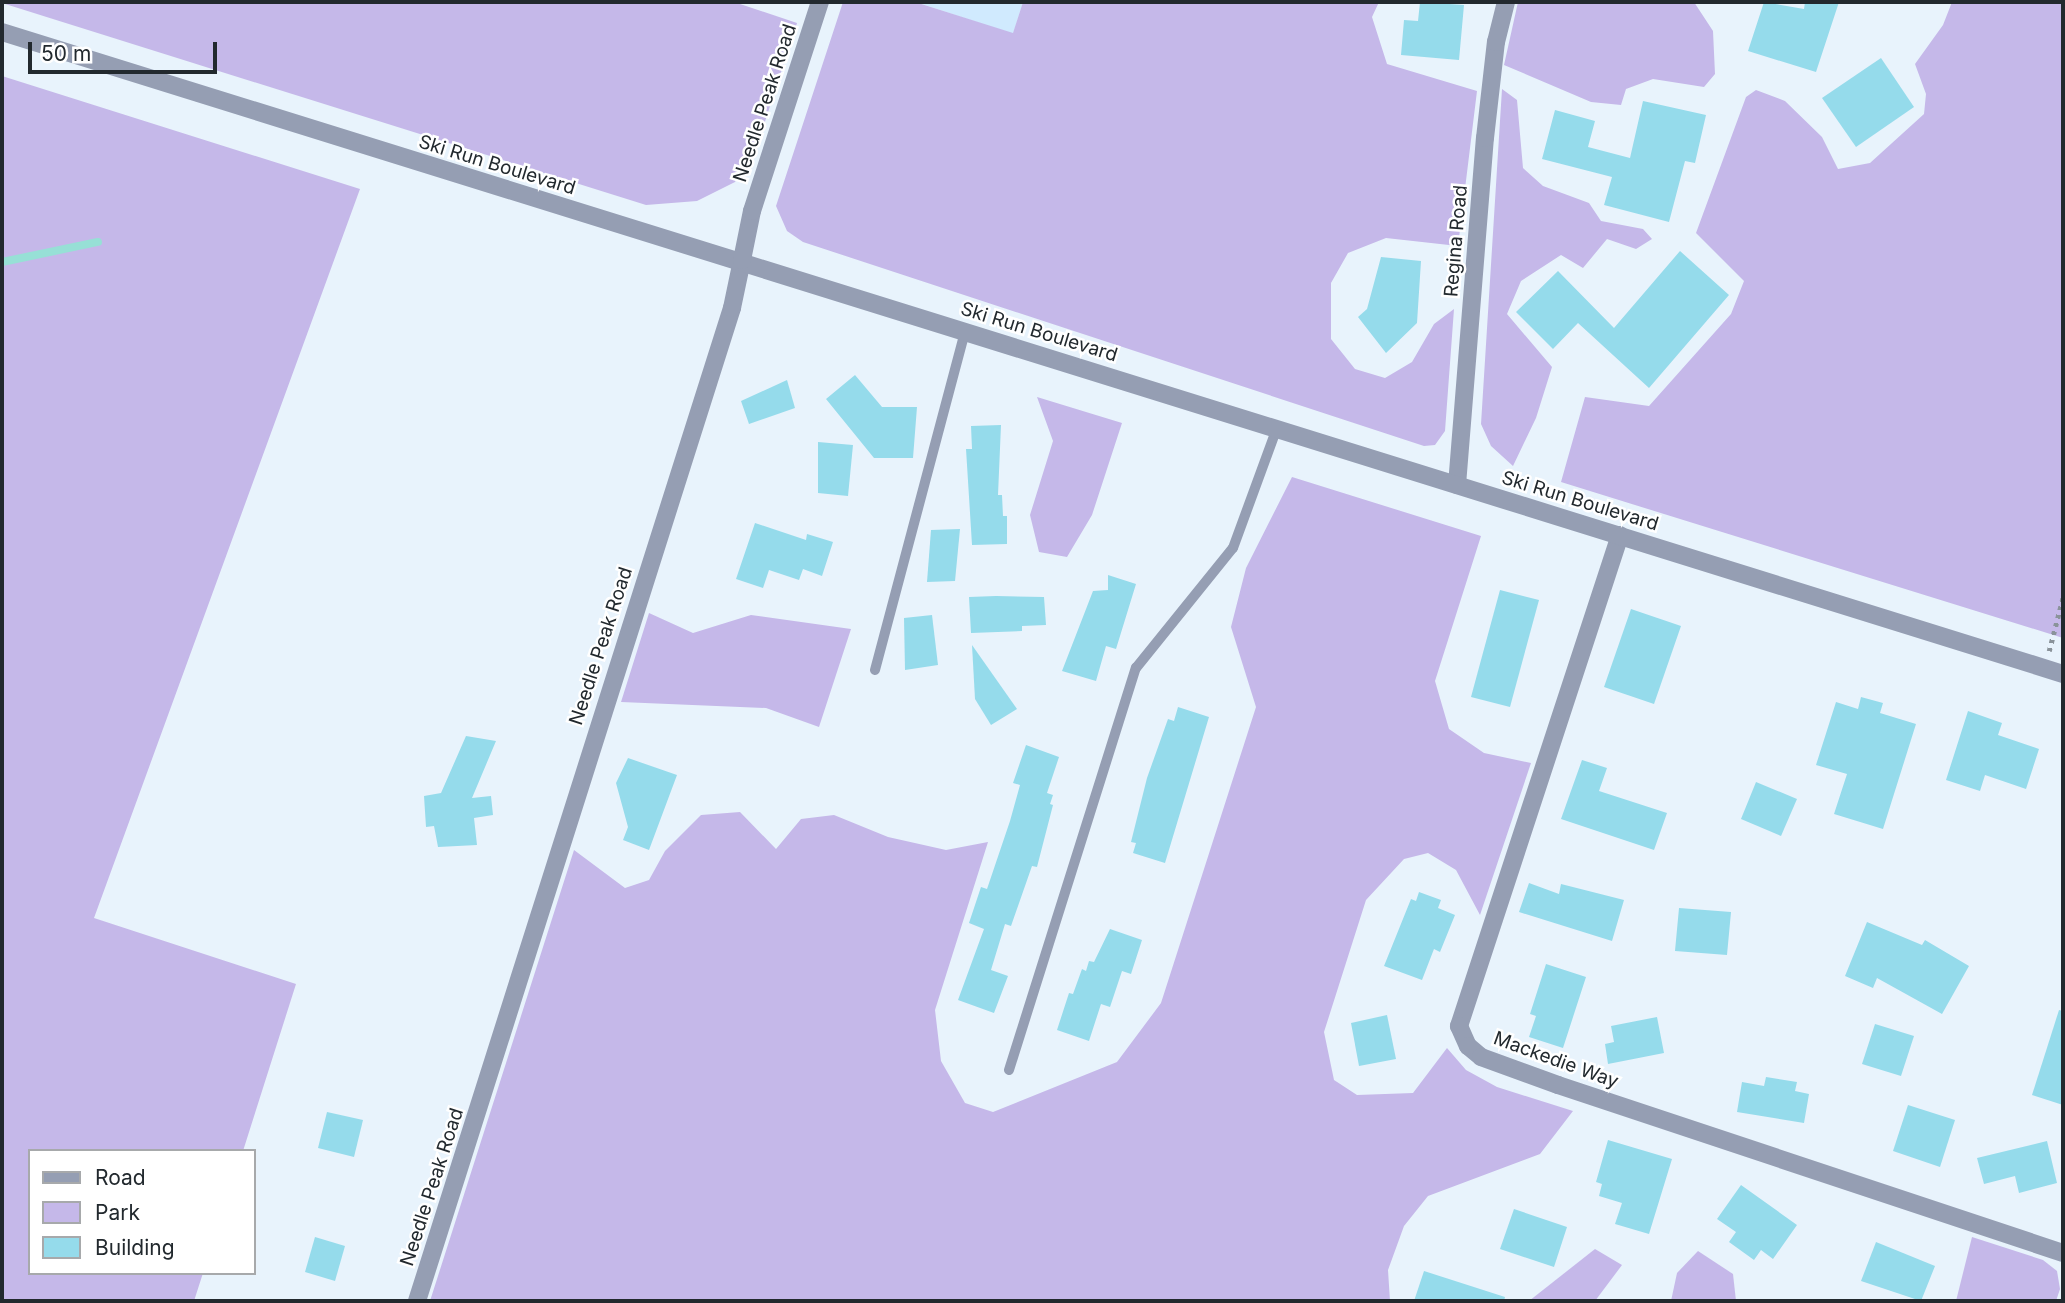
<!DOCTYPE html>
<style>
body{margin:0}
#map{position:relative;width:2065px;height:1303px;overflow:hidden;background:#e8f3fc;font-family:Inter,sans-serif}
div>[style]{position:absolute}
.built>*{inset:0;background:#d0eafe}
.green>*{inset:0;background:#c5b8e9}
.stream>*{height:8px;margin:-4px;padding:0 4px;transform-origin:4px;border-radius:4px;background:#97e0d6}
.building>*{inset:0;background:#95dbeb}
.path>*{height:4.5px;margin-top:-2.25px;transform-origin:0;background:repeating-linear-gradient(90deg,#8a939a 0 3.5px,transparent 0 8.5px)}
.service>*{height:10px;margin:-5px;padding:0 5px;transform-origin:5px;border-radius:5px;background:#959eb3}
.minor>*{height:18px;margin:-9px;padding:0 9px;transform-origin:9px;border-radius:9px;background:#959eb3}
.tertiary>*{height:18px;margin:-9px;padding:0 9px;transform-origin:9px;border-radius:9px;background:#959eb3}
span{translate:-50% -50%;white-space:nowrap;text-align:center;line-height:1.15;-webkit-text-stroke:5px #fff;paint-order:stroke}
.street-label{font-size:19px;color:#22292e}
.frame{position:absolute;inset:0;border:4px solid #22292e;pointer-events:none}
.legend{position:absolute;left:28px;top:1149px;width:228px;height:126px;box-sizing:border-box;background:#fff;border:2px solid #a7a9ab;margin:0;padding:9px 12px;list-style:none;font-size:21px;color:#22292e}
.legend li{display:flex;align-items:center;gap:14px;height:35px}
.legend b{width:35px;border:2px solid #a7a9ab}
.scale{position:absolute;left:28px;top:42px;width:189px;height:32px;box-sizing:border-box;border:4px solid #22292e;border-top:0;padding-left:9px;font-size:21px;line-height:24px;white-space:nowrap;color:#22292e;-webkit-text-stroke:5px #fff;paint-order:stroke}
</style>
<div id="map">
<div class="built">
<div style="clip-path:polygon(916px 2px,1023px 2px,1013px 34px)"></div>
</div>
<div class="green">
<div style="clip-path:polygon(734px 2px,797px 23px,758px 143px,735px 182px,697px 201px,646px 205px,2px 3px)"></div>
<div style="clip-path:polygon(843px 2px,915px 2px,1013px 33px,1023px 2px,1379px 2px,1372px 17px,1387px 64px,1477px 91px,1458px 246px,1386px 238px,1348px 253px,1331px 283px,1331px 339px,1355px 369px,1385px 378px,1412px 362px,1434px 324px,1454px 309px,1445px 431px,1435px 445px,1424px 446px,803px 242px,787px 231px,776px 206px)"></div>
<div style="clip-path:polygon(1518px 2px,1694px 2px,1713px 31px,1715px 74px,1704px 87px,1653px 79px,1626px 89px,1621px 105px,1591px 102px,1504px 65px)"></div>
<div style="clip-path:polygon(1952px 2px,2063px 2px,2063px 638px,1561px 482px,1585px 397px,1649px 406px,1731px 314px,1744px 281px,1696px 233px,1746px 97px,1756px 90px,1785px 101px,1822px 137px,1838px 169px,1870px 163px,1924px 114px,1926px 94px,1915px 64px,1943px 25px)"></div>
<div style="clip-path:polygon(2px 76px,360px 189px,94px 918px,296px 984px,243px 1151px,30px 1151px,30px 1273px,203px 1273px,194px 1301px,2px 1301px)"></div>
<div style="clip-path:polygon(1502px 89px,1517px 100px,1523px 168px,1543px 186px,1589px 203px,1601px 221px,1643px 229px,1652px 239px,1636px 249px,1607px 239px,1583px 268px,1561px 255px,1521px 281px,1507px 314px,1552px 367px,1536px 418px,1513px 466px,1491px 446px,1481px 424px)"></div>
<div style="clip-path:polygon(1037px 397px,1122px 423px,1092px 515px,1067px 557px,1039px 552px,1030px 515px,1053px 441px)"></div>
<div style="clip-path:polygon(1292px 477px,1481px 536px,1435px 681px,1449px 729px,1484px 753px,1531px 763px,1480px 915px,1456px 870px,1428px 853px,1404px 859px,1366px 900px,1324px 1032px,1334px 1080px,1357px 1095px,1413px 1093px,1447px 1048px,1466px 1070px,1497px 1087px,1573px 1111px,1540px 1154px,1428px 1196px,1404px 1226px,1388px 1270px,1390px 1301px,430px 1301px,574px 850px,625px 888px,649px 880px,665px 851px,701px 815px,740px 812px,776px 849px,801px 819px,834px 815px,888px 837px,946px 850px,988px 842px,935px 1010px,941px 1061px,965px 1103px,993px 1112px,1117px 1062px,1161px 1003px,1256px 707px,1231px 627px,1246px 568px)"></div>
<div style="clip-path:polygon(649px 613px,693px 633px,751px 615px,851px 629px,819px 727px,766px 708px,621px 702px)"></div>
<div style="clip-path:polygon(1972px 1237px,2043px 1260px,2057px 1271px,2060px 1289px,2056px 1301px,1956px 1301px)"></div>
<div style="clip-path:polygon(1595px 1249px,1622px 1265px,1595px 1301px,1529px 1301px)"></div>
<div style="clip-path:polygon(1698px 1251px,1733px 1274px,1736px 1301px,1671px 1301px,1677px 1273px)"></div>
</div>
<div class="stream">
<div style="left:2px;top:262px;width:98px;rotate:-11.8deg"></div>
</div>
<div class="building">
<div style="clip-path:polygon(1420px 2px,1464px 5px,1459px 60px,1401px 55px,1404px 20px,1418px 21px)"></div>
<div style="clip-path:polygon(1764px 2px,1804px 9px,1805px 2px,1839px 2px,1816px 72px,1748px 51px)"></div>
<div style="clip-path:polygon(1881px 58px,1914px 107px,1856px 147px,1822px 98px)"></div>
<div style="clip-path:polygon(1643px 101px,1706px 115px,1695px 163px,1685px 161px,1669px 222px,1604px 205px,1612px 177px,1542px 159px,1555px 110px,1595px 121px,1588px 147px,1630px 158px)"></div>
<div style="clip-path:polygon(1680px 251px,1729px 295px,1649px 388px,1578px 323px,1553px 349px,1516px 312px,1558px 271px,1614px 328px)"></div>
<div style="clip-path:polygon(1381px 257px,1421px 261px,1417px 323px,1386px 353px,1358px 317px,1367px 309px)"></div>
<div style="clip-path:polygon(855px 375px,882px 407px,917px 407px,913px 458px,874px 458px,826px 399px)"></div>
<div style="clip-path:polygon(787px 380px,795px 408px,749px 424px,741px 401px)"></div>
<div style="clip-path:polygon(1001px 425px,998px 495px,1002px 495px,1003px 516px,1007px 516px,1007px 544px,972px 545px,966px 449px,972px 449px,971px 426px)"></div>
<div style="clip-path:polygon(818px 442px,853px 445px,848px 496px,818px 493px)"></div>
<div style="clip-path:polygon(755px 523px,806px 540px,807px 534px,833px 542px,822px 576px,803px 569px,799px 580px,769px 570px,763px 588px,736px 579px)"></div>
<div style="clip-path:polygon(960px 529px,955px 581px,927px 582px,931px 530px)"></div>
<div style="clip-path:polygon(1108px 575px,1136px 584px,1116px 649px,1106px 646px,1096px 681px,1062px 671px,1093px 591px,1108px 590px)"></div>
<div style="clip-path:polygon(1500px 590px,1539px 600px,1510px 707px,1471px 697px)"></div>
<div style="clip-path:polygon(996px 596px,1044px 597px,1046px 625px,1022px 626px,1022px 631px,971px 633px,969px 597px)"></div>
<div style="clip-path:polygon(1631px 609px,1681px 626px,1654px 704px,1604px 687px)"></div>
<div style="clip-path:polygon(932px 615px,938px 665px,905px 670px,904px 618px)"></div>
<div style="clip-path:polygon(972px 645px,1017px 709px,991px 725px,975px 699px)"></div>
<div style="clip-path:polygon(1861px 697px,1883px 703px,1880px 713px,1916px 724px,1883px 829px,1834px 814px,1847px 774px,1816px 765px,1836px 702px,1858px 709px)"></div>
<div style="clip-path:polygon(1178px 707px,1209px 717px,1165px 863px,1133px 853px,1136px 843px,1131px 842px,1147px 778px,1168px 719px,1174px 721px)"></div>
<div style="clip-path:polygon(1968px 711px,2002px 723px,1998px 735px,2039px 749px,2026px 789px,1985px 775px,1980px 791px,1946px 780px)"></div>
<div style="clip-path:polygon(466px 736px,496px 741px,472px 798px,491px 796px,493px 815px,474px 818px,477px 845px,438px 847px,434px 826px,426px 827px,424px 796px,441px 793px)"></div>
<div style="clip-path:polygon(1026px 745px,1059px 757px,1047px 793px,1053px 795px,1050px 804px,1053px 805px,1037px 867px,1032px 866px,1011px 926px,1005px 924px,991px 970px,1008px 976px,994px 1013px,958px 1000px,984px 929px,969px 923px,981px 887px,987px 889px,1010px 821px,1020px 785px,1013px 783px)"></div>
<div style="clip-path:polygon(628px 758px,677px 775px,649px 850px,623px 840px,628px 827px,616px 783px)"></div>
<div style="clip-path:polygon(1582px 760px,1607px 768px,1599px 791px,1667px 813px,1654px 850px,1561px 819px)"></div>
<div style="clip-path:polygon(1756px 782px,1797px 799px,1781px 836px,1741px 819px)"></div>
<div style="clip-path:polygon(1529px 883px,1559px 894px,1561px 884px,1624px 900px,1612px 941px,1519px 912px)"></div>
<div style="clip-path:polygon(1419px 892px,1441px 900px,1438px 908px,1455px 915px,1440px 952px,1434px 949px,1422px 980px,1384px 966px,1411px 899px,1416px 901px)"></div>
<div style="clip-path:polygon(1679px 908px,1731px 912px,1727px 955px,1675px 951px)"></div>
<div style="clip-path:polygon(1867px 922px,1922px 945px,1925px 940px,1969px 966px,1942px 1014px,1877px 978px,1873px 988px,1845px 976px)"></div>
<div style="clip-path:polygon(1110px 929px,1142px 940px,1131px 974px,1122px 971px,1110px 1007px,1101px 1004px,1089px 1041px,1057px 1030px,1069px 993px,1073px 994px,1082px 969px,1086px 971px,1089px 961px,1094px 962px)"></div>
<div style="clip-path:polygon(1546px 964px,1586px 977px,1563px 1048px,1529px 1037px,1536px 1016px,1530px 1014px)"></div>
<div style="clip-path:polygon(2059px 1010px,2063px 1011px,2063px 1105px,2032px 1095px)"></div>
<div style="clip-path:polygon(1387px 1015px,1396px 1059px,1359px 1066px,1351px 1023px)"></div>
<div style="clip-path:polygon(1657px 1017px,1664px 1053px,1608px 1064px,1605px 1044px,1614px 1042px,1611px 1026px)"></div>
<div style="clip-path:polygon(1875px 1024px,1914px 1036px,1901px 1076px,1862px 1064px)"></div>
<div style="clip-path:polygon(1766px 1077px,1797px 1082px,1795px 1091px,1809px 1094px,1804px 1123px,1737px 1112px,1742px 1082px,1764px 1086px)"></div>
<div style="clip-path:polygon(1908px 1105px,1955px 1120px,1940px 1167px,1893px 1151px)"></div>
<div style="clip-path:polygon(327px 1112px,363px 1120px,354px 1157px,318px 1148px)"></div>
<div style="clip-path:polygon(1608px 1140px,1672px 1159px,1649px 1234px,1615px 1224px,1622px 1203px,1599px 1196px,1602px 1184px,1596px 1182px)"></div>
<div style="clip-path:polygon(2047px 1141px,2057px 1183px,2019px 1193px,2015px 1176px,1984px 1184px,1977px 1158px)"></div>
<div style="clip-path:polygon(1741px 1185px,1797px 1225px,1773px 1259px,1761px 1250px,1754px 1260px,1729px 1242px,1736px 1232px,1717px 1219px)"></div>
<div style="clip-path:polygon(1514px 1209px,1567px 1227px,1554px 1267px,1500px 1249px)"></div>
<div style="clip-path:polygon(315px 1237px,345px 1246px,335px 1281px,305px 1272px)"></div>
<div style="clip-path:polygon(1876px 1242px,1935px 1266px,1921px 1301px,1861px 1281px)"></div>
<div style="clip-path:polygon(1424px 1271px,1505px 1297px,1504px 1301px,1414px 1301px)"></div>
</div>
<div class="path">
<div style="left:2049px;top:651px;width:56px;rotate:-75.5deg"></div>
</div>
<div class="service">
<div style="left:875px;top:670px;width:351px;rotate:-75.1deg"></div>
<div style="left:1009px;top:1070px;width:422px;rotate:-72.5deg"></div>
<div style="left:1136px;top:668px;width:154px;rotate:-51.1deg"></div>
<div style="left:1233px;top:548px;width:128px;rotate:-69.9deg"></div>
</div>
<div class="minor">
<div style="left:1457px;top:485px;width:348px;rotate:-85.4deg"></div>
<div style="left:1485px;top:138px;width:97px;rotate:-83.5deg"></div>
<div style="left:1496px;top:42px;width:41px;rotate:-76deg"></div>
<div style="left:1620px;top:535px;width:517px;rotate:108.15deg"></div>
<div style="left:1459px;top:1026px;width:22px;rotate:66deg"></div>
<div style="left:1468px;top:1046px;width:17px;rotate:40deg"></div>
<div style="left:1481px;top:1057px;width:82px;rotate:20deg"></div>
<div style="left:1558px;top:1085px;width:532px;rotate:18.4deg"></div>
<div style="left:417px;top:1301px;width:1042px;rotate:-72.4deg"></div>
<div style="left:732px;top:308px;width:49px;rotate:-78.2deg"></div>
</div>
<div class="tertiary">
<div style="left:2px;top:32px;width:2159px;rotate:17.3deg"></div>
<div style="left:742px;top:260px;width:50px;rotate:-78.5deg"></div>
<div style="left:752px;top:211px;width:220px;rotate:-72deg"></div>
</div>
<div class="street-label">
<span style="left:765px;top:103px;rotate:-72deg">Needle Peak Road</span>
<span style="left:497px;top:165px;rotate:17deg">Ski Run Boulevard</span>
<span style="left:1456px;top:241px;rotate:-85deg">Regina Road</span>
<span style="left:1039px;top:332px;rotate:17deg">Ski Run Boulevard</span>
<span style="left:1580px;top:501px;rotate:17deg">Ski Run Boulevard</span>
<span style="left:601px;top:646px;rotate:-72deg">Needle Peak Road</span>
<span style="left:1556px;top:1060px;rotate:20deg">Mackedie Way</span>
<span style="left:432px;top:1187px;rotate:-72deg">Needle Peak Road</span>
</div>
<div class="frame"></div>
<ul class="legend">
<li><b style="height:9px;background:#959eb3"></b>Road</li>
<li><b style="height:19px;background:#c5b8e9"></b>Park</li>
<li><b style="height:19px;background:#95dbeb"></b>Building</li>
</ul>
<div class="scale">50 m</div>
</div>
